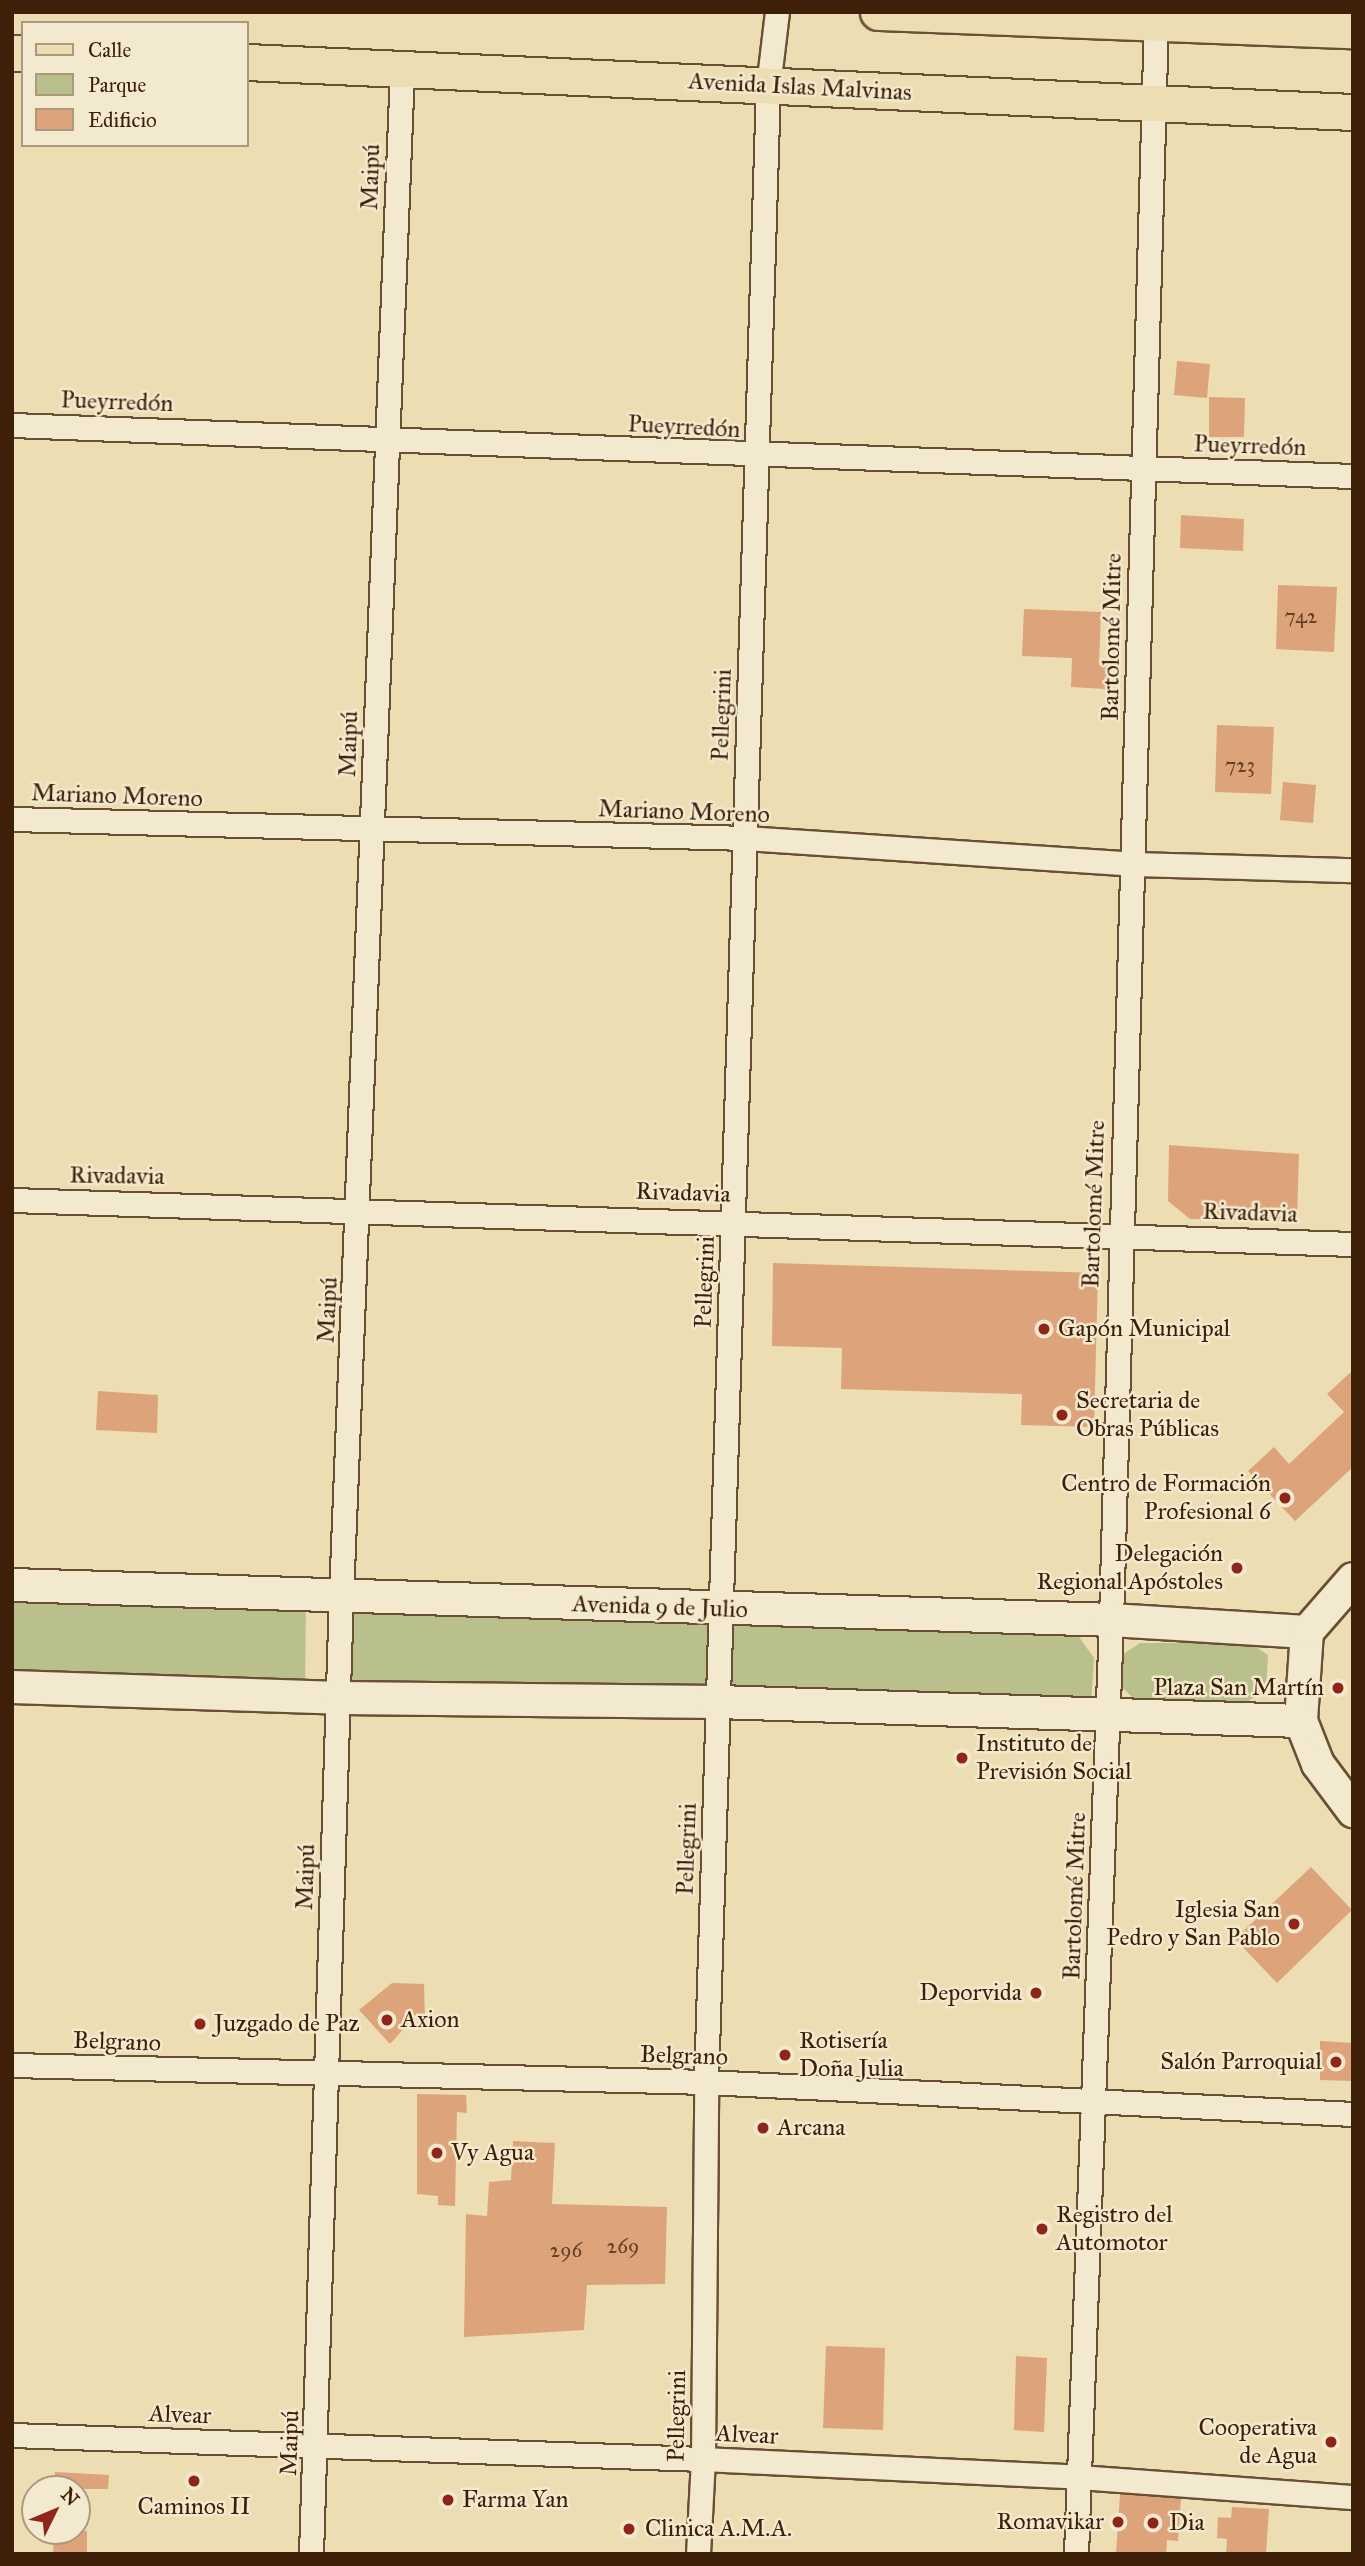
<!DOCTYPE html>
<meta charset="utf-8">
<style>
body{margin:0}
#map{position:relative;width:1365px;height:2566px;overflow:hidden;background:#ecddb3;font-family:"IM FELL Great Primer",serif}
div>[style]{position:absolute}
.green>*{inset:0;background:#b9c08b}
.building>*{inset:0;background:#dda47b}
.roads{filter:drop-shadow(2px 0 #6a4f34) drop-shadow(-2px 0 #6a4f34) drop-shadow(0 2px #6a4f34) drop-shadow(0 -2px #6a4f34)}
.street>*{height:23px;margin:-11.5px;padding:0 11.5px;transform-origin:11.5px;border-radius:11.5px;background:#f3e9ce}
.secondary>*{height:32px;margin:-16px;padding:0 16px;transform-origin:16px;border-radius:16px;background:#f3e9ce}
.primary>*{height:35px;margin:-17.5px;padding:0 17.5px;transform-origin:17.5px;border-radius:17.5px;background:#ecddb3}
.dots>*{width:19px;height:19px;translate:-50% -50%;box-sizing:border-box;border:4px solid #f3e9ce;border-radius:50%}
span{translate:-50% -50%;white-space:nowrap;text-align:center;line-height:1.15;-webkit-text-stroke:5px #f3e9ce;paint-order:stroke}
.number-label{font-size:21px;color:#664126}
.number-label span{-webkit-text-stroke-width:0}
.street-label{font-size:24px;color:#3e2009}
.poi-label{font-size:24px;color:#3e2009}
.left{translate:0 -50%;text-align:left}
.right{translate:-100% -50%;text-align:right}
.frame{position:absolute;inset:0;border:14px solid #3e2009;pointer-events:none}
.legend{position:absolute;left:21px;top:21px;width:228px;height:126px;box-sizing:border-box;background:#f3e9ce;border:2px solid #ab997f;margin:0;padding:9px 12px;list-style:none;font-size:21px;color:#3e2009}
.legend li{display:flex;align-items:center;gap:14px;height:35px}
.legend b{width:35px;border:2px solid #ab997f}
.north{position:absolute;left:21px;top:2475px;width:70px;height:70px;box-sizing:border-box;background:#f3e9ce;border:2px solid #ab997f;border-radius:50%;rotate:47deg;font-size:19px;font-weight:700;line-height:28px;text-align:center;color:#3e2009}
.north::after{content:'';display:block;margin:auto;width:24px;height:32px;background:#8f2418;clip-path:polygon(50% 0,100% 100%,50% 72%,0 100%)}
</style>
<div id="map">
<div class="green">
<div style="clip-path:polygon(12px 1582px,306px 1598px,305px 1688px,12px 1677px)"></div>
<div style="clip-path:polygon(350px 1605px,714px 1624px,710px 1702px,349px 1694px)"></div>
<div style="clip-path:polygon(728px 1623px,1079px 1637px,1094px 1658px,1091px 1703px,726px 1702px)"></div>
<div style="clip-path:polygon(1140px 1643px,1250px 1643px,1268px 1655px,1266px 1690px,1247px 1702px,1136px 1701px,1120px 1685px,1122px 1655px)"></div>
</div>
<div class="building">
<div style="clip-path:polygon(1177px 361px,1210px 364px,1207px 398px,1174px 395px)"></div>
<div style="clip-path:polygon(1209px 397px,1245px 398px,1244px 437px,1209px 437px)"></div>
<div style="clip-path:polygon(1181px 515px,1244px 519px,1243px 551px,1180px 548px)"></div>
<div style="clip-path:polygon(1278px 585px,1337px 587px,1334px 652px,1276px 649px)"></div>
<div style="clip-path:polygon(1024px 609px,1101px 612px,1099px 665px,1108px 665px,1106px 689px,1071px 687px,1072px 658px,1022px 656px)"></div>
<div style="clip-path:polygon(1217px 725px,1274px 727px,1271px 794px,1215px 792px)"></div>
<div style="clip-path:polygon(1283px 782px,1316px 785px,1313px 823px,1280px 820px)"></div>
<div style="clip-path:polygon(1169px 1145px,1299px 1154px,1297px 1221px,1190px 1219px,1168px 1201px)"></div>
<div style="clip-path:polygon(773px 1263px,1098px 1273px,1094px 1427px,1021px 1425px,1022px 1394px,841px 1389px,842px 1348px,772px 1346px)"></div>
<div style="clip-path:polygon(1353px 1370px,1353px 1467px,1295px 1521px,1248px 1471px,1274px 1447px,1289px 1464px,1344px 1412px,1327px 1394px)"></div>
<div style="clip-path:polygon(98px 1391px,158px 1395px,157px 1433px,96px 1430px)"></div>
<div style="clip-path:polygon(1311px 1867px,1352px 1910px,1277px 1983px,1235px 1939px)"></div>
<div style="clip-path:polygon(392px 1983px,424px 1984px,425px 2020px,416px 2015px,390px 2044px,359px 2010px)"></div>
<div style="clip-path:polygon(1320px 2041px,1353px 2043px,1353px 2081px,1320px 2080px)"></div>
<div style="clip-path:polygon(417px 2094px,466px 2095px,467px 2113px,457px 2112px,455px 2206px,438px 2205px,438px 2196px,417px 2194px)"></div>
<div style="clip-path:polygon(513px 2141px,555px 2143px,552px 2204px,667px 2207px,665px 2284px,587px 2285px,584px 2330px,464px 2337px,466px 2214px,487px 2216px,489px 2182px,511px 2180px)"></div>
<div style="clip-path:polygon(826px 2346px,885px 2348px,883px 2430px,823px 2428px)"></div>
<div style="clip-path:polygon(1016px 2356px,1047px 2358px,1044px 2432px,1014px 2430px)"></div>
<div style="clip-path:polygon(55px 2472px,109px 2475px,108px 2489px,55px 2489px)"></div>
<div style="clip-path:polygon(1120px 2494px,1181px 2498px,1178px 2541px,1167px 2540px,1166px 2554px,1116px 2554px)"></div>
<div style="clip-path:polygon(1232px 2507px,1269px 2509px,1266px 2554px,1226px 2554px,1227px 2539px,1217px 2538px,1218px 2517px,1231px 2518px)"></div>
<div style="clip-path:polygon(54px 2531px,87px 2531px,87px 2554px,53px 2554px)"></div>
</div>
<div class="roads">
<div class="street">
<div style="left:12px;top:425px;width:1342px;rotate:2.18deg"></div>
<div style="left:12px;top:819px;width:733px;rotate:1.48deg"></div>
<div style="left:745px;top:838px;width:389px;rotate:3.8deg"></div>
<div style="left:1133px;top:864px;width:220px;rotate:1.6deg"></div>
<div style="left:12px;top:1200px;width:1342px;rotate:1.88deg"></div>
<div style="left:12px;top:2065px;width:694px;rotate:1.4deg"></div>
<div style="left:706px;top:2082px;width:648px;rotate:2.83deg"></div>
<div style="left:12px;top:2435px;width:691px;rotate:1.99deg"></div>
<div style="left:703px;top:2459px;width:377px;rotate:2.7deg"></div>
<div style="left:1080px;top:2477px;width:274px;rotate:4.2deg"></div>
<div style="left:311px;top:2554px;width:958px;rotate:-88.21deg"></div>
<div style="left:341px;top:1596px;width:1529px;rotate:-87.71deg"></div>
<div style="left:698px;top:2554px;width:95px;rotate:-87deg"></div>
<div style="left:703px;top:2459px;width:377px;rotate:-89.5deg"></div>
<div style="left:706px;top:2082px;width:1996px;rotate:-88.22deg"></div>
<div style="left:768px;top:87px;width:76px;rotate:-83.2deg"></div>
<div style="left:1076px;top:2554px;width:935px;rotate:-87.85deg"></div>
<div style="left:1111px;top:1620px;width:1598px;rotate:-88.39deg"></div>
</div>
<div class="secondary">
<div style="left:12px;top:1585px;width:1100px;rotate:1.82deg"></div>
<div style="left:1111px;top:1620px;width:196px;rotate:3.5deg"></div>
<div style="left:1307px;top:1632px;width:89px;rotate:93.9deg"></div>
<div style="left:1301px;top:1721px;width:46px;rotate:68.4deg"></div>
<div style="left:1318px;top:1764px;width:59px;rotate:53.3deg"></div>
<div style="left:1307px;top:1632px;width:70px;rotate:-49deg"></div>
<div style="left:12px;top:1687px;width:328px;rotate:1.9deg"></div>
<div style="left:340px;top:1698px;width:378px;rotate:0.6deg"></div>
<div style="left:718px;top:1702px;width:583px;rotate:1.87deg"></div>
</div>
<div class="primary">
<div style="left:878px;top:12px;width:475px;rotate:2.2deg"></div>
<div style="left:12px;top:53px;width:11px"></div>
<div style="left:247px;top:62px;width:1107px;rotate:2.59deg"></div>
</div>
</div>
<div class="dots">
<div style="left:1044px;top:1329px;background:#8f2418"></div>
<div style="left:1062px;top:1415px;background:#8f2418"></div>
<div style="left:1285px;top:1498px;background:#8f2418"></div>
<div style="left:1237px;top:1568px;background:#8f2418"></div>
<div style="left:1338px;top:1688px;background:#8f2418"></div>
<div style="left:962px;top:1758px;background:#8f2418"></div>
<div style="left:1294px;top:1924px;background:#8f2418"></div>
<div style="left:1036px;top:1993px;background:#8f2418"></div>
<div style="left:387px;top:2020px;background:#8f2418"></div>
<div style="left:200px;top:2024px;background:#8f2418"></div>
<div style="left:785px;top:2055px;background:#8f2418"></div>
<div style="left:1336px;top:2062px;background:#8f2418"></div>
<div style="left:763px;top:2128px;background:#8f2418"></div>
<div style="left:437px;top:2153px;background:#8f2418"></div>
<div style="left:1042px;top:2229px;background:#8f2418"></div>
<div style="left:1331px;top:2442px;background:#8f2418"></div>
<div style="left:194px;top:2481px;background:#8f2418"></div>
<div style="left:448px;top:2500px;background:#8f2418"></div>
<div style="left:1118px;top:2522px;background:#8f2418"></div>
<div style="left:1153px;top:2523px;background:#8f2418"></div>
<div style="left:629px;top:2529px;background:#8f2418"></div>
</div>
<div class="number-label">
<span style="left:1301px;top:616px">742</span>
<span style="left:1240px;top:765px">723</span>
<span style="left:623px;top:2246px">269</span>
<span style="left:566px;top:2250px">296</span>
</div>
<div class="street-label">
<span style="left:800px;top:87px;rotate:3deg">Avenida Islas Malvinas</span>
<span style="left:371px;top:177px;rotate:-88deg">Maipú</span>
<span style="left:117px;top:402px;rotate:2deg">Pueyrredón</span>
<span style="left:684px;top:427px;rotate:3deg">Pueyrredón</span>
<span style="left:1250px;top:446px;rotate:2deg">Pueyrredón</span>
<span style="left:1112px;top:637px;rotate:-89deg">Bartolomé Mitre</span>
<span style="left:722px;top:715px;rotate:-88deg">Pellegrini</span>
<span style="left:349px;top:744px;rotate:-88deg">Maipú</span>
<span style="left:117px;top:796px;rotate:2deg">Mariano Moreno</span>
<span style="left:684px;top:812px;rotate:2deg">Mariano Moreno</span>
<span style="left:117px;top:1176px;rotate:1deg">Rivadavia</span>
<span style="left:683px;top:1193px;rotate:2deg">Rivadavia</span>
<span style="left:1094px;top:1204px;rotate:-88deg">Bartolomé Mitre</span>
<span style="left:1250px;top:1213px;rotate:2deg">Rivadavia</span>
<span style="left:705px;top:1282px;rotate:-88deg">Pellegrini</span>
<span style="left:328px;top:1310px;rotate:-87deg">Maipú</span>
<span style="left:660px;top:1607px;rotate:2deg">Avenida 9 de Julio</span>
<span style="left:687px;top:1849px;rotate:-88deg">Pellegrini</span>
<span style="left:306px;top:1877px;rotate:-88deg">Maipú</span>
<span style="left:1075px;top:1896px;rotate:-88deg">Bartolomé Mitre</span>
<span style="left:117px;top:2042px;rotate:2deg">Belgrano</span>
<span style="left:684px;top:2056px;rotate:2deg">Belgrano</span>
<span style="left:180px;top:2415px;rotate:2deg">Alvear</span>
<span style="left:677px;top:2416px;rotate:-89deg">Pellegrini</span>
<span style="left:747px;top:2435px;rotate:3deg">Alvear</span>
<span style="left:290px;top:2443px;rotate:-88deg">Maipú</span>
</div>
<div class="poi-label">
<span class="left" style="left:1058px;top:1329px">Gapón Municipal</span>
<span class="left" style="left:1076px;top:1415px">Secretaria de<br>Obras Públicas</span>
<span class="right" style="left:1271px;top:1498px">Centro de Formación<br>Profesional 6</span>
<span class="right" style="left:1223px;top:1568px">Delegación<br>Regional Apóstoles</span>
<span class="right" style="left:1324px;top:1688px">Plaza San Martín</span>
<span class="left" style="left:976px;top:1758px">Instituto de<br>Previsión Social</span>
<span class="right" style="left:1280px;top:1924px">Iglesia San<br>Pedro y San Pablo</span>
<span class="right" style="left:1022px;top:1993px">Deporvida</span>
<span class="left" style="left:401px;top:2020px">Axion</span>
<span class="left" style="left:214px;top:2024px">Juzgado de Paz</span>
<span class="left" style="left:799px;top:2055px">Rotisería<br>Doña Julia</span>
<span class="right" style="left:1322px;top:2062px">Salón Parroquial</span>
<span class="left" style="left:777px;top:2128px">Arcana</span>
<span class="left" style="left:451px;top:2153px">Vy Agua</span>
<span class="left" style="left:1056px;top:2229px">Registro del<br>Automotor</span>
<span class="right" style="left:1317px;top:2442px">Cooperativa<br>de Agua</span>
<span class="left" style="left:462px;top:2500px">Farma Yan</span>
<span style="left:194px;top:2507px">Caminos II</span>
<span class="right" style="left:1104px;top:2522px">Romavikar</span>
<span class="left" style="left:1169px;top:2523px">Dia</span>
<span class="left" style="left:645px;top:2529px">Clinica A.M.A.</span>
</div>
<div class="frame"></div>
<ul class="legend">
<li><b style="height:9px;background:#ecddb3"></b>Calle</li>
<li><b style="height:19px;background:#b9c08b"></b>Parque</li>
<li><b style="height:19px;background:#dda47b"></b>Edificio</li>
</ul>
<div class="north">N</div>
</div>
